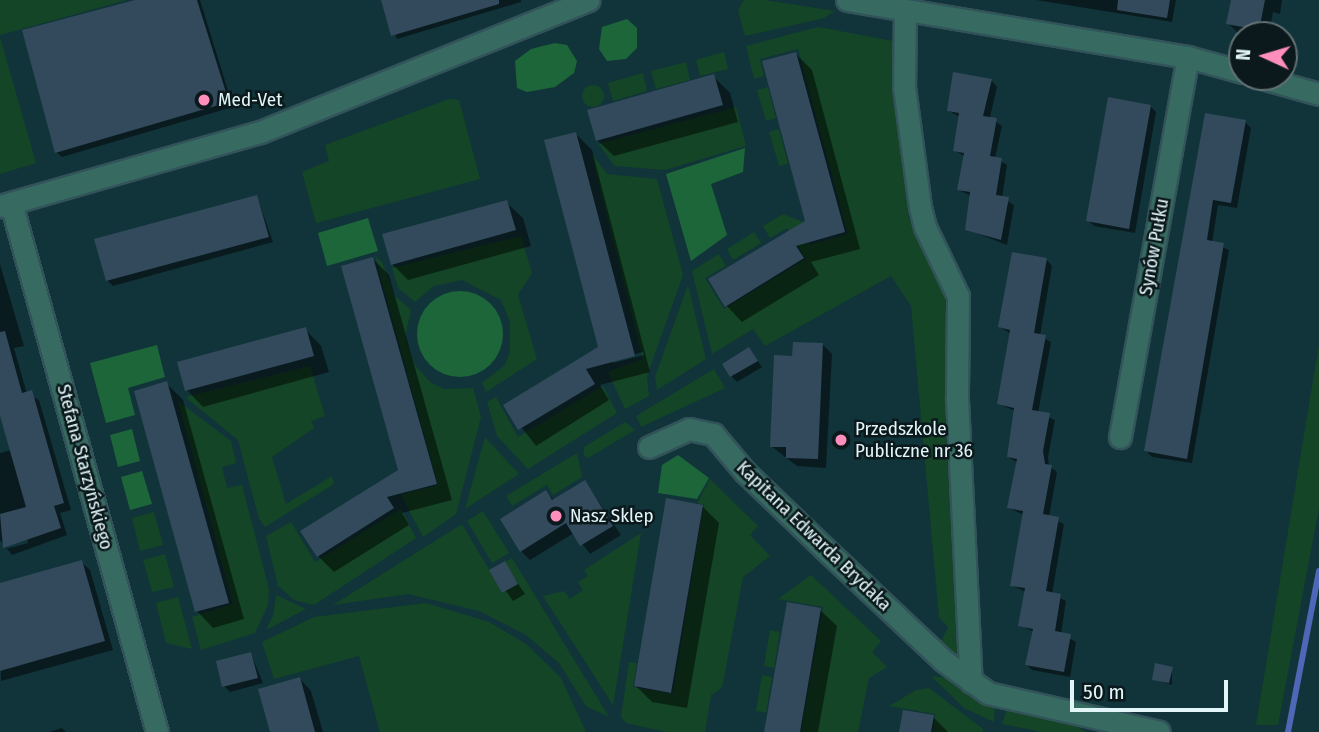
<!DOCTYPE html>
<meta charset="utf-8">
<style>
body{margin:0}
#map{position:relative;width:1319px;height:732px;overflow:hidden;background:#11343a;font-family:"Fira Sans Condensed",sans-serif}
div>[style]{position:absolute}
.green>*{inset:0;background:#134526}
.round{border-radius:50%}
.forest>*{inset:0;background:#1d6639}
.shadow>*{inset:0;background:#0007}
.stream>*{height:6px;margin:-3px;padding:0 3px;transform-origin:3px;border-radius:3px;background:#4e67b6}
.building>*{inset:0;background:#324a5b}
.roads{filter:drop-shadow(2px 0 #325359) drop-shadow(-2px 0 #325359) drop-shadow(0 2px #325359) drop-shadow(0 -2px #325359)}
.minor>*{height:21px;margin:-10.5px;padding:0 10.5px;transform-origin:10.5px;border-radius:10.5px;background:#376a61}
.dots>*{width:19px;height:19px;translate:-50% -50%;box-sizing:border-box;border:4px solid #0b191c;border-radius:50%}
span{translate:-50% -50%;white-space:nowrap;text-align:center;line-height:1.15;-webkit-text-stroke:5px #0b191c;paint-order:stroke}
.poi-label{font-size:19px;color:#e2f5f9}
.left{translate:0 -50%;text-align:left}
.street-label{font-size:19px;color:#e2f5f9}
.north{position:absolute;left:1228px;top:21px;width:70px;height:70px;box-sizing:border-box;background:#0b191c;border:2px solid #617174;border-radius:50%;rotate:274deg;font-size:19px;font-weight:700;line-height:28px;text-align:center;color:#e2f5f9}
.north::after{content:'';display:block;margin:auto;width:24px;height:32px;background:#fe8ebc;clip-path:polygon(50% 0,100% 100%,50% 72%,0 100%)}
.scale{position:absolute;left:1070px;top:680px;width:158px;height:32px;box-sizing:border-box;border:4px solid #e2f5f9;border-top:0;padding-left:9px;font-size:21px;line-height:24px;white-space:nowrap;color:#e2f5f9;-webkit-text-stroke:5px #0b191c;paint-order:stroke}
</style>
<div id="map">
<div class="green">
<div style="clip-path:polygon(0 0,127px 0,0 35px)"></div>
<div style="clip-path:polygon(744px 0,765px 0,835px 11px,824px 18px,745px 36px,738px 10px)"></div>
<div style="clip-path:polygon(818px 27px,893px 41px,893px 80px,909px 219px,945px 292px,945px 417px,959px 658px,941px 641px,948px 627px,939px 617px,911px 306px,891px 276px,765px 346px,753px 329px,712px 354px,692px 271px,719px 254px,726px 266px,705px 278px,724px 309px,806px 259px,787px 228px,770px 238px,763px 226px,783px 214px,803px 222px,810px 245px,848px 234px,798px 49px,760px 59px,764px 76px,754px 79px,746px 46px)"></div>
<div style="clip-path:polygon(0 37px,36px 163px,0 174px)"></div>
<div style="clip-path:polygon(724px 52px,728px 69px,700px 76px,696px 60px)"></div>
<div style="clip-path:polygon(686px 62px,690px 80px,656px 89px,651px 71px)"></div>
<div style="clip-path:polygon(643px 73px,647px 91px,613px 101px,608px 83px)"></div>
<div class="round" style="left:582px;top:85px;width:22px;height:22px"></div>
<div style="clip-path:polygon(768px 87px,776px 118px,766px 121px,757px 90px)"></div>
<div style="clip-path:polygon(449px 99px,459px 100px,480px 179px,316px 223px,302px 172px,329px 161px,325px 145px)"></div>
<div style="clip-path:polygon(736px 107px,746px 146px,665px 170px,614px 166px,599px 144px)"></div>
<div style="clip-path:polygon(779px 129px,788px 164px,779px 166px,769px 132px)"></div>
<div style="clip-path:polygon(591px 153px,607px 174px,657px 179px,683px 275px,647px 376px,649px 396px,625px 409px,608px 372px,643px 359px)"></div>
<div style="clip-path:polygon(754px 232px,761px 243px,733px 260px,727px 249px)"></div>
<div style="clip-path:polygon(521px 236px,532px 273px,518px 295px,537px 359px,486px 392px,482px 383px,505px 365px,510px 352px,510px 322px,501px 300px,462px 280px,434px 286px,415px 302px,398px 288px,392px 268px)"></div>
<div style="clip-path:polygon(375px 256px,382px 262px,395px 296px,411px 310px,405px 337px,415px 365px,430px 382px,444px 389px,473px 388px,481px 417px,456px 514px,423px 537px,401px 495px,438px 485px)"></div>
<div style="clip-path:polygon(688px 285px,706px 359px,657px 390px,655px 377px)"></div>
<div style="clip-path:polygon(1319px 344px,1319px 508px,1278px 725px,1256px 725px)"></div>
<div style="clip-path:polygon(310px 366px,325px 416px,311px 421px,314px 428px,272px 457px,286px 504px,332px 476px,334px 484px,265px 527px,259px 519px,238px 440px,185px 397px)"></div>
<div style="clip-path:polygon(714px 369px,725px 388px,641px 427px,636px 416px)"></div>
<div style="clip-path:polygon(603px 386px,617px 413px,528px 469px,497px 436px,487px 402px,496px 397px,518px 437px)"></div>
<div style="clip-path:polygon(178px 401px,231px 441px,236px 463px,222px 467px,227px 488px,242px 485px,269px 589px,268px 605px,255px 633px,201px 650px,192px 617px,233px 604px)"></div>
<div style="clip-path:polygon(625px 422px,635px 430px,588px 458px,584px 455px,584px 447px)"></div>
<div style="clip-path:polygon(485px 437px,519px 474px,465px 509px)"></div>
<div style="clip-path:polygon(577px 453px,582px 477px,553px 495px,547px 485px,512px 506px,506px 496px)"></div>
<div style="clip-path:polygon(710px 479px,758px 526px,750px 535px,770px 556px,743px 577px,722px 688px,711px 695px,705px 732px,666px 732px,626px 723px,621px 717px,629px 662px,637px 663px,633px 687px,673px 694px,704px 505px,697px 503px)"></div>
<div style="clip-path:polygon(401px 509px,416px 538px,314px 605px,294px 600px,278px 586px,266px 536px,291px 522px,315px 562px)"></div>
<div style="clip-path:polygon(483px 511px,509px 553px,492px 563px,467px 521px)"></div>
<div style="clip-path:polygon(154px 512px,163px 545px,140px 551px,132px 518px)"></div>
<div style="clip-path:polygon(462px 524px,503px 593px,518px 584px,505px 562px,512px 558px,609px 717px,586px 706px,559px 663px,526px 635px,479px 611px,408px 594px,333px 605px)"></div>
<div style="clip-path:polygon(641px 533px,637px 558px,613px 705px,543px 596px,564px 591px,570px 599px,583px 590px,578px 582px,588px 576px,584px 570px)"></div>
<div style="clip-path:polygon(165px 554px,174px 587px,152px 592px,143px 560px)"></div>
<div style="clip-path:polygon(811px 575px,881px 641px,872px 652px,887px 667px,869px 678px,858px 732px,801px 732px,823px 607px,778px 599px)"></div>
<div style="clip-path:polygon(276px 595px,306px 609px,266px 630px,273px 615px)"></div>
<div style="clip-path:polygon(178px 597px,192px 649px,166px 643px,156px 603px)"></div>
<div style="clip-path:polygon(426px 603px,489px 622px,526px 644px,561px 678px,586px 732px,380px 732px,359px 656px,274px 679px,262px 642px,314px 617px)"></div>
<div style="clip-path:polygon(770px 630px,780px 632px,774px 668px,764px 666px)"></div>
<div style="clip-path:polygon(762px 675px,772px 677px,766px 713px,756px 711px)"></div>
<div style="clip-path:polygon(931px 676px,949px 678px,995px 706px,994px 722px,964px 708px)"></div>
<div style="clip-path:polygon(929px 688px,983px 729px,983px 732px,933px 732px,935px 714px,889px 706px,916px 690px)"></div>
<div style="clip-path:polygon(1007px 709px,1069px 722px,1086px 732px,1041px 732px,1002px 724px)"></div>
</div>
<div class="forest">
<div style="clip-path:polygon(627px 19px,637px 28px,637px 48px,626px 59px,607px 61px,599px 49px,602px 27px)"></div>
<div style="clip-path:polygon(555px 43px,567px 45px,577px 61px,574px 73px,555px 87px,527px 92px,517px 88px,515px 61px,531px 49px)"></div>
<div style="clip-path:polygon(745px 148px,743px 172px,711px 184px,727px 235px,691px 261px,666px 174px)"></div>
<div style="clip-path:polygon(368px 218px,378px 251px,327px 266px,318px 233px)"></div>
<div class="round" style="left:417px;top:291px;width:86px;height:86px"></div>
<div style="clip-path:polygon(157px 345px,165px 377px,128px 388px,135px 415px,106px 423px,90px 363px)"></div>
<div style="clip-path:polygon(132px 429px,140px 461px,118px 467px,110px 435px)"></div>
<div style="clip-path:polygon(678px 455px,709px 478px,697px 499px,658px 493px,662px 465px)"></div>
<div style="clip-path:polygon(142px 471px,152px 504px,130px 510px,121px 477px)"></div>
</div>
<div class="shadow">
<div style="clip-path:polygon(143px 0,200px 0,233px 107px,62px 157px,56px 152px)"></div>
<div style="clip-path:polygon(383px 0,521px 0,521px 2px,397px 39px)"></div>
<div style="clip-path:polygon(1036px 0,1176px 0,1172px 22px)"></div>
<div style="clip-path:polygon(1232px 0,1282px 0,1280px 14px,1273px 12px,1269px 35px,1237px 32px,1228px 23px)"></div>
<div style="clip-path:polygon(796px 54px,812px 70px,860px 249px,811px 262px,819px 275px,742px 322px,726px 305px,807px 221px)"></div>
<div style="clip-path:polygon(955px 74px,992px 81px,997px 87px,990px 117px,1002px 126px,995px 158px,1007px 165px,1002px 198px,1014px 205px,1007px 245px,966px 229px,971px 196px,959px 190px,965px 157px,955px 150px,960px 117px,949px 111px)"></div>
<div style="clip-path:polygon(713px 76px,730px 93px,738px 122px,614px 156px,597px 140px)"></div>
<div style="clip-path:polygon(1150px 106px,1156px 112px,1135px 233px,1094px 226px,1088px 220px)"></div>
<div style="clip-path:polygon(1206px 115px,1245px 122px,1251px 128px,1237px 208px,1218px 205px,1212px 243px,1229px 250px,1192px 463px,1152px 457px,1146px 451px)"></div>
<div style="clip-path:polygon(evenodd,576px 134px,592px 150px,650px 372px,600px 385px,609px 400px,536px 446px,505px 406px,600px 347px,576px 134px,643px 352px,644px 355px,613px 363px,613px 360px,643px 352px)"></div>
<div style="clip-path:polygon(257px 197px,273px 242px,113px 286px,107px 280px)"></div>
<div style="clip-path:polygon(506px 202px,523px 218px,531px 246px,408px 280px,392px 264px)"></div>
<div style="clip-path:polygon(373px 259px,389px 275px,452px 500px,402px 513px,409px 525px,334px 572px,318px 556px,400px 470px)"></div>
<div style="clip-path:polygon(1047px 260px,1052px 266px,1040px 336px,1051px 342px,1038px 413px,1055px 420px,1048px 457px,1049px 466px,1057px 472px,1049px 517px,1064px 524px,1052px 594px,1066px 601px,1061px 634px,1076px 642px,1070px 677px,1032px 670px,1027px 665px,1034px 632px,1020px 625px,1026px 592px,1011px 585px,1024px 515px,1009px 508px,1018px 463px,1008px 457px,1015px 411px,999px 404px,1011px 334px,1000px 327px)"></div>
<div style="clip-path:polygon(evenodd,0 264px,24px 346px,14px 348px,27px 394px,39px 400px,71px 510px,60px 513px,67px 535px,12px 555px,0 540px,0 453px,11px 450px,0 415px,0 264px,27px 539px,28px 543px,6px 549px,6px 545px,27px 539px)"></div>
<div style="clip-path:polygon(305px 329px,321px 346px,329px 372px,203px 407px,187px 390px)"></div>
<div style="clip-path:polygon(823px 345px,832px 354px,826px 468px,797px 466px,771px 446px,794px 358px)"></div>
<div style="clip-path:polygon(749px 349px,762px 367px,737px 382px,731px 376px)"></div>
<div style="clip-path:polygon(166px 383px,183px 400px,244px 619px,213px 628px,197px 611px)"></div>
<div style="clip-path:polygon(585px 482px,621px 535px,590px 554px,574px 533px,530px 560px,521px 551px,546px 493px,554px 500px)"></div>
<div style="clip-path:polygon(702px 506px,719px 523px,687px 708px,652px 702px,636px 686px)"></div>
<div style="clip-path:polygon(81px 562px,90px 570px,113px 650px,1px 681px,0 585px)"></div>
<div style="clip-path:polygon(504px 563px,525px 594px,513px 601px,492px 571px)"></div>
<div style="clip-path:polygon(820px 610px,837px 626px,818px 732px,766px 732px)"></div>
<div style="clip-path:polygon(251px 654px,263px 683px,230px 692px,224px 686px)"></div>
<div style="clip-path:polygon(1172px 668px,1172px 685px,1153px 679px)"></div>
<div style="clip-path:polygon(300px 679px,311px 691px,323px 732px,272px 732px)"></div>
<div style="clip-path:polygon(933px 717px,948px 732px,901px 732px)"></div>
<div style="clip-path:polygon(62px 728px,66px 732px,49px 732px)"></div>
</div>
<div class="stream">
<div style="left:1288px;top:732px;width:164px;rotate:-79.1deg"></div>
</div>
<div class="building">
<div style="clip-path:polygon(135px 0,197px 0,229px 102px,55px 153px,22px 30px)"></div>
<div style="clip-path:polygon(381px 0,499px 0,499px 4px,391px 36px)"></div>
<div style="clip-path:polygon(1118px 0,1170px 0,1167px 18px,1117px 10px)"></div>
<div style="clip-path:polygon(1231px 0,1265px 0,1259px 30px,1226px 24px)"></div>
<div style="clip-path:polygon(796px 52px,845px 232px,796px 246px,804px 258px,725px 307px,708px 279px,805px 221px,762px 61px)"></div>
<div style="clip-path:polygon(953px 72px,992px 79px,983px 116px,997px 118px,990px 156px,1002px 158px,996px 195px,1009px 197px,1001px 240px,965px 230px,970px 192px,957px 190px,964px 153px,953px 151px,959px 113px,947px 111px)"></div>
<div style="clip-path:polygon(714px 74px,723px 105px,596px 141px,587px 110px)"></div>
<div style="clip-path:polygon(1108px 97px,1151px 105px,1129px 229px,1086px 221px)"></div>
<div style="clip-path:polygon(1205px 113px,1246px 120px,1231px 203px,1213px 200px,1207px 240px,1224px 243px,1187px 459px,1144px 451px)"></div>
<div style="clip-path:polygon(576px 132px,635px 356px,586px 369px,595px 384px,518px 430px,503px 405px,598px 347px,544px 140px)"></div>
<div style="clip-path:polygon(257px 195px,269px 237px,106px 281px,94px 239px)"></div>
<div style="clip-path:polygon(507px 200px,516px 230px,391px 265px,382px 234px)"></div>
<div style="clip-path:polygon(1012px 252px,1047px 258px,1034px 333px,1046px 335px,1032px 410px,1050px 413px,1043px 451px,1045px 464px,1052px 465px,1043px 514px,1059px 517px,1046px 591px,1061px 594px,1055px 631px,1071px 634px,1064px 672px,1025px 665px,1033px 629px,1018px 626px,1025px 588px,1010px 586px,1023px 511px,1007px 508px,1017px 459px,1007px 457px,1014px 408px,997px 404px,1010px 330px,998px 327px)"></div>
<div style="clip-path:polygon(373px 257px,437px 484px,387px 497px,394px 508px,317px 557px,300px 531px,398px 470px,341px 266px)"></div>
<div style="clip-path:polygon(306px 327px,314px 356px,185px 391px,177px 362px)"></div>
<div style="clip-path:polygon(5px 331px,22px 393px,32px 390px,64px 503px,54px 506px,61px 528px,3px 548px,0 514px,26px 507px,0 416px,0 332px)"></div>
<div style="clip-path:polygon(793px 342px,823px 343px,818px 459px,786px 458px,786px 447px,770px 447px,774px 355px,792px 356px)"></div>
<div style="clip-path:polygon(749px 347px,758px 361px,730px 377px,722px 364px)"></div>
<div style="clip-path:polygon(167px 381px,229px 603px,195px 612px,134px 391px)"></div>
<div style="clip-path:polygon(585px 480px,613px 526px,580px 546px,566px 523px,520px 552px,500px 519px,546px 490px,552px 500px)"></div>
<div style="clip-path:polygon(666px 498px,703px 505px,671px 693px,634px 686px)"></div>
<div style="clip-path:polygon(82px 560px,105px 641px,0 671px,0 583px)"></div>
<div style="clip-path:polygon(505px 561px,518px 584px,502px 593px,489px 570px)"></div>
<div style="clip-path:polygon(787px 602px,821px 608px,800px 732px,764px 732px)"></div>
<div style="clip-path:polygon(251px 652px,258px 678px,222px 687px,216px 661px)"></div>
<div style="clip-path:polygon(1155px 663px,1173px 667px,1169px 683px,1152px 680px)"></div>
<div style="clip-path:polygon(300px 677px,315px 732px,270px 732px,258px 689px)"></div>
<div style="clip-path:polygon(903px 710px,934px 715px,931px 732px,899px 732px)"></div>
</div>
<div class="roads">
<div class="minor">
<div style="left:847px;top:0;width:346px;rotate:9.5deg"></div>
<div style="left:1188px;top:57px;width:56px;rotate:15.5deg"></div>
<div style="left:905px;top:10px;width:77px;rotate:90.7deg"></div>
<div style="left:904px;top:87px;width:121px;rotate:82.4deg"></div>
<div style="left:920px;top:207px;width:21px;rotate:76deg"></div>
<div style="left:925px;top:227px;width:76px;rotate:64.4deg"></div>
<div style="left:958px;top:296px;width:104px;rotate:90.6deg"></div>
<div style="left:957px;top:400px;width:282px;rotate:87.2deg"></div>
<div style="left:1258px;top:77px;width:63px;rotate:15.6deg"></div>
<div style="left:11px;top:203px;width:549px;rotate:74.57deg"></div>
<div style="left:0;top:206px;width:270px;rotate:-15.9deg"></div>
<div style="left:260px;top:132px;width:354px;rotate:-21.9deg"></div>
<div style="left:1120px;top:437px;width:386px;rotate:-79.9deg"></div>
<div style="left:649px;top:447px;width:44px;rotate:-24.2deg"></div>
<div style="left:689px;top:429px;width:25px;rotate:12deg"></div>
<div style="left:713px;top:434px;width:50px;rotate:49.9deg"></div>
<div style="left:745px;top:472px;width:110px;rotate:43.9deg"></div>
<div style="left:824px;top:548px;width:165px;rotate:43.3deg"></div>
<div style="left:944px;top:661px;width:54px;rotate:36deg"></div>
<div style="left:988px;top:693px;width:175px;rotate:12.8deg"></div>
</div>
</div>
<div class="dots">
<div style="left:204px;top:100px;background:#fe8ebc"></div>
<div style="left:841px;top:440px;background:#fe8ebc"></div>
<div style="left:556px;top:516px;background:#fe8ebc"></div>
</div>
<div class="poi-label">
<span class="left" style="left:218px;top:100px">Med-Vet</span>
<span class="left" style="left:855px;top:440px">Przedszkole<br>Publiczne nr 36</span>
<span class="left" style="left:570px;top:516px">Nasz Sklep</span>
</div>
<div class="street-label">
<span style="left:1154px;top:247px;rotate:-80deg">Synów Pułku</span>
<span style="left:85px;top:467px;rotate:75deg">Stefana Starzyńskiego</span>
<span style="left:814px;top:536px;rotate:44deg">Kapitana Edwarda Brydaka</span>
</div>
<div class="north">N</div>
<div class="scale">50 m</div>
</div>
